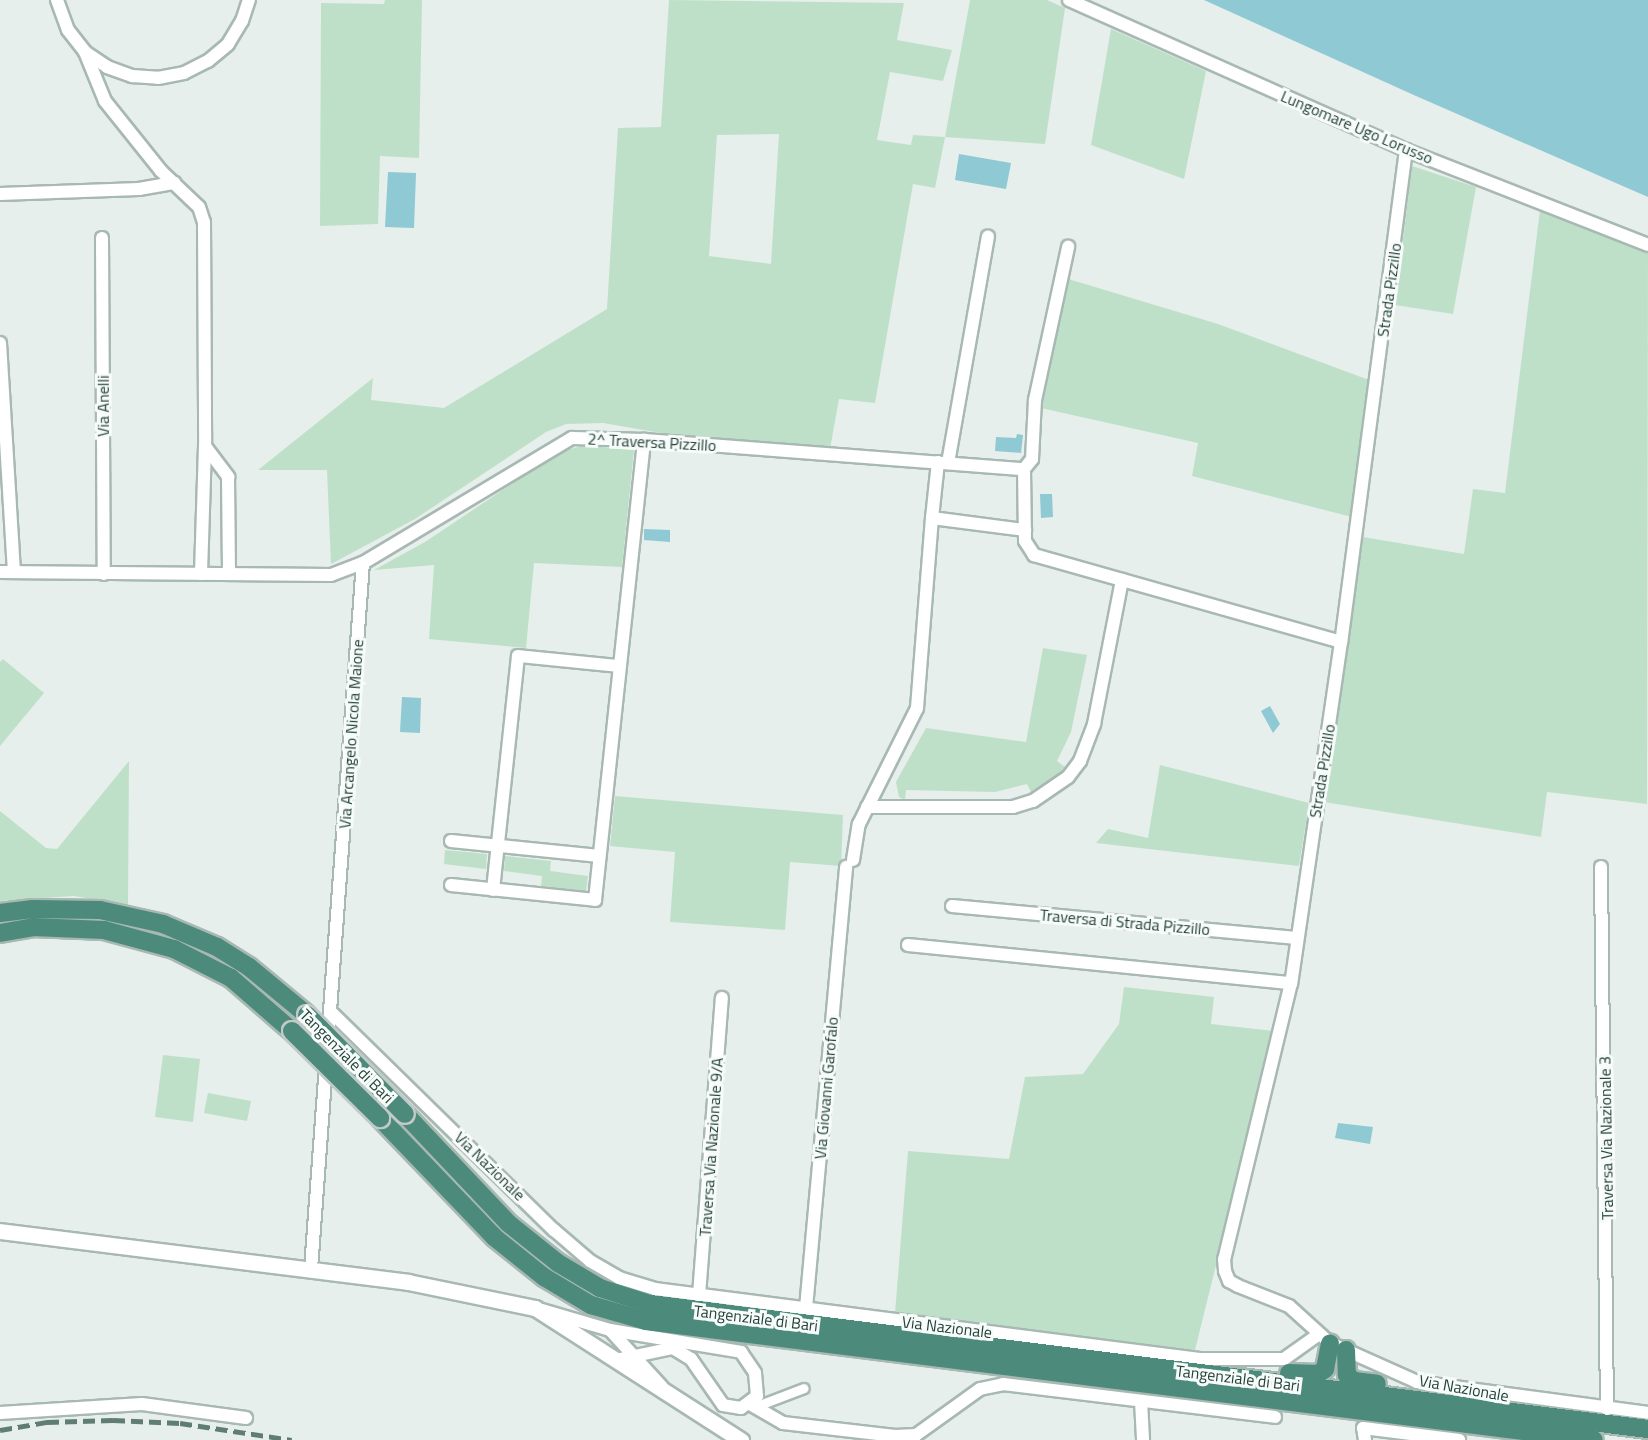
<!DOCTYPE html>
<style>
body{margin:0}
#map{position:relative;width:1648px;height:1440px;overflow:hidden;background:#e6efeb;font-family:"Titillium Web",sans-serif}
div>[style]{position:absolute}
.green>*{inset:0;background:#bfe0c8}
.water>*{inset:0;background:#8ec9d4}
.roads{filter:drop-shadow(2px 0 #a8b8b2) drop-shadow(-2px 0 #a8b8b2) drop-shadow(0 2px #a8b8b2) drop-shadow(0 -2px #a8b8b2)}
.pedestrian>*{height:9px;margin:-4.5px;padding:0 4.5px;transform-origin:4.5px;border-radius:4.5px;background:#fff}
.minor>*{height:12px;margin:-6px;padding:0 6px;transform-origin:6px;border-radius:6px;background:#fff}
.tertiary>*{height:15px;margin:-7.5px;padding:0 7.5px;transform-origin:7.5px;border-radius:7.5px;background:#fff}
.trunk>*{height:18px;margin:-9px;padding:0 9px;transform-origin:9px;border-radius:9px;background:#4c8a7c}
.rail>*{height:4.5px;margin-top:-2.25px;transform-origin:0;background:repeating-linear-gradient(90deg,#5f7d75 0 12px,transparent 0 18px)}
.bridges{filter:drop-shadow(2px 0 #c2cac8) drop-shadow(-2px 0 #c2cac8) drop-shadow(0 2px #c2cac8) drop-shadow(0 -2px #c2cac8)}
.trunk-bridge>*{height:18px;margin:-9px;padding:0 9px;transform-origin:9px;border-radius:9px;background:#4c8a7c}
span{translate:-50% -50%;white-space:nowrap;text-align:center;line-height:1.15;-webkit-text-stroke:6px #f7fbf9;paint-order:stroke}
.street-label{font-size:16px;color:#24423a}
</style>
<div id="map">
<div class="green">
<div style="clip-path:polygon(385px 0,422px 0,419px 158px,380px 156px,378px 224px,320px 226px,321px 3px,384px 4px)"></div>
<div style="clip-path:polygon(evenodd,669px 0,904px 3px,897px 40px,952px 50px,943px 81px,890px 72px,877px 140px,911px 145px,913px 135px,945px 137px,970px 0,1047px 0,1065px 8px,1045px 144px,945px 137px,935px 188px,913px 184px,875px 403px,839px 399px,830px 449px,684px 437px,603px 423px,566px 424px,546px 432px,415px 519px,331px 564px,327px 470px,258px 470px,373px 378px,371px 400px,444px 408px,607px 309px,618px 128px,661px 127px,669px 0,779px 134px,771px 264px,709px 256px,717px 135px,779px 134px)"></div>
<div style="clip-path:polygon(1111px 29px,1206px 71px,1184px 179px,1091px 145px)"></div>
<div style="clip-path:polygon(1412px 166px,1476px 187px,1453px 314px,1395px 305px)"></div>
<div style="clip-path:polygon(1540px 210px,1648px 251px,1647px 804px,1547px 792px,1541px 837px,1324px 802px,1363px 537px,1464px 554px,1473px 489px,1505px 493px)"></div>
<div style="clip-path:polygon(1065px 278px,1218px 324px,1369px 380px,1352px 517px,1192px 476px,1198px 443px,1041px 408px)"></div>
<div style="clip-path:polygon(584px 445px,634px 450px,622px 567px,534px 563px,526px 648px,429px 639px,434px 565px,374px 570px,425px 542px,558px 453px)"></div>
<div style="clip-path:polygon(1043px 648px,1087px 655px,1071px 732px,1057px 761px,1065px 767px,1058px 775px,1032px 794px,1027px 784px,995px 792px,906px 790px,905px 800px,899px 797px,896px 782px,926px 728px,1026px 742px)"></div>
<div style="clip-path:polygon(3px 659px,44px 693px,0 746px,0 662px)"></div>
<div style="clip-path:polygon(129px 761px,128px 905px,74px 896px,0 901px,0 811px,46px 848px,57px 849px)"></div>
<div style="clip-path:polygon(1160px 765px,1309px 803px,1299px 866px,1096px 843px,1108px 829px,1148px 838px)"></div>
<div style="clip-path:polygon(615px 796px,843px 815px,841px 866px,790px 862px,785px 930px,670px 922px,675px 852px,610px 846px)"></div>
<div style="clip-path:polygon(445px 850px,487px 854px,486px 869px,444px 864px)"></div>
<div style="clip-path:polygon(505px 856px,551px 861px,550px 871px,588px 876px,586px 891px,541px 886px,542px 876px,504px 871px)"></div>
<div style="clip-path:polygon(1124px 987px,1214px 997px,1211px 1024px,1274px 1031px,1195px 1350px,895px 1313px,908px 1151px,1009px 1159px,1025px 1077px,1083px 1074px,1119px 1024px)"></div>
<div style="clip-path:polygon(163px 1055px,200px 1059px,193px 1122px,155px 1117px)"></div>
<div style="clip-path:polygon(208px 1093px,251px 1101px,247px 1121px,204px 1113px)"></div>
</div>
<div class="water">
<div style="clip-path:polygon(1204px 0,1648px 0,1648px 197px,1416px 96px)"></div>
<div style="clip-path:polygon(959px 154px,1011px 163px,1006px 189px,955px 180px)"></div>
<div style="clip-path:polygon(388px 172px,416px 173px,414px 228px,385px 227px)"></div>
<div style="clip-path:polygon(1017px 434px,1023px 435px,1021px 453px,995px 451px,996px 437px,1016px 438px)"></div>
<div style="clip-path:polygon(1040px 494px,1052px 494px,1053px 517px,1041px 518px)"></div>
<div style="clip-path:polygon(644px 529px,670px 530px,670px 542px,644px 540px)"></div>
<div style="clip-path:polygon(402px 697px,421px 698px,420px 733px,400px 732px)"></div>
<div style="clip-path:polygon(1270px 706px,1280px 724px,1273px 733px,1261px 711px)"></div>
<div style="clip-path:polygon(1338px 1123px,1373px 1127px,1370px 1144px,1335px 1138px)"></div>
</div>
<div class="roads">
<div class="pedestrian">
<div style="left:754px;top:1407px;width:53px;rotate:-20.8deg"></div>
</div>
<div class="minor">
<div style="left:57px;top:0;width:32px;rotate:70deg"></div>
<div style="left:68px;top:30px;width:28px;rotate:52deg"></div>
<div style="left:85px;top:52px;width:27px;rotate:34deg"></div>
<div style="left:107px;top:67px;width:27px;rotate:20deg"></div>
<div style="left:132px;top:76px;width:26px;rotate:4deg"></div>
<div style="left:158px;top:78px;width:26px;rotate:-11deg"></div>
<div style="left:184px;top:73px;width:27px;rotate:-27deg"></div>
<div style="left:208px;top:61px;width:26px;rotate:-40deg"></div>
<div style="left:228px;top:44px;width:27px;rotate:-59deg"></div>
<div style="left:242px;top:21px;width:22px;rotate:-72deg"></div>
<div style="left:1069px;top:0;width:369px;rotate:24deg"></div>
<div style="left:1406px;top:150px;width:260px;rotate:21.4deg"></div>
<div style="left:85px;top:52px;width:53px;rotate:67.8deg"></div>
<div style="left:105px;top:101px;width:90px;rotate:51.3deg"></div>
<div style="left:161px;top:171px;width:52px;rotate:43.5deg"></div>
<div style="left:199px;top:207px;width:16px;rotate:72deg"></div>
<div style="left:204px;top:222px;width:224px;rotate:89.7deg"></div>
<div style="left:205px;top:446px;width:128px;rotate:91.8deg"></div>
<div style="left:1406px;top:150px;width:496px;rotate:97.5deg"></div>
<div style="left:1341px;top:642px;width:345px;rotate:98.3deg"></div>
<div style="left:1291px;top:983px;width:284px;rotate:103.6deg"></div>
<div style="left:1224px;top:1259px;width:12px;rotate:85deg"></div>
<div style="left:1225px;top:1271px;width:11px;rotate:68deg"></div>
<div style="left:1229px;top:1281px;width:10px;rotate:29deg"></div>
<div style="left:1238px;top:1286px;width:55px;rotate:21.4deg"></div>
<div style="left:1289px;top:1306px;width:55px;rotate:42.1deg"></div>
<div style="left:1330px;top:1343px;width:95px;rotate:24.1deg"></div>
<div style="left:1417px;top:1382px;width:233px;rotate:7.6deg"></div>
<div style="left:0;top:194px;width:139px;rotate:-2.1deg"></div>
<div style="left:139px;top:189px;width:36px;rotate:-10deg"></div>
<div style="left:102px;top:238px;width:336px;rotate:89.7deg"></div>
<div style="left:0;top:343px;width:229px;rotate:86.5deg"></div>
<div style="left:205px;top:446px;width:39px;rotate:53deg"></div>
<div style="left:228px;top:477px;width:97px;rotate:89.4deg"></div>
<div style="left:938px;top:462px;width:56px;rotate:96.1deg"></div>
<div style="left:932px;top:518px;width:94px;rotate:7.4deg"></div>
<div style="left:948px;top:463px;width:230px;rotate:-80deg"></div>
<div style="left:1024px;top:469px;width:72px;rotate:89.2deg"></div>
<div style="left:1025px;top:541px;width:17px;rotate:57deg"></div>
<div style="left:1034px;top:555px;width:319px;rotate:15.8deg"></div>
<div style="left:1024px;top:469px;width:13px;rotate:-51deg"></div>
<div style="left:1032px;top:459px;width:59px;rotate:-87.1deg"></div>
<div style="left:1035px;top:400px;width:157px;rotate:-77.8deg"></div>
<div style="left:0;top:572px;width:331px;rotate:0.5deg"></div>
<div style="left:331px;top:575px;width:34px;rotate:-21deg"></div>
<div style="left:363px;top:563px;width:244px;rotate:-30.9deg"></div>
<div style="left:572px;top:438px;width:72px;rotate:1.6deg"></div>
<div style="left:644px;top:440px;width:381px;rotate:4.4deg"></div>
<div style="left:867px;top:807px;width:146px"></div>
<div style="left:1013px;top:807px;width:21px;rotate:-17deg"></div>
<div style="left:1033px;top:801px;width:42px;rotate:-34.4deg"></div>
<div style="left:1068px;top:777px;width:20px;rotate:-53deg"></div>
<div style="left:1080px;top:761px;width:40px;rotate:-69deg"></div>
<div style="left:1094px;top:724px;width:147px;rotate:-79deg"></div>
<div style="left:451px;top:841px;width:149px;rotate:5.8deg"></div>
<div style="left:853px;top:860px;width:36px;rotate:-81deg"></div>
<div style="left:859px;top:824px;width:130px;rotate:-63.4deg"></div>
<div style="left:917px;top:708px;width:191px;rotate:-85.5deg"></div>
<div style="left:1601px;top:867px;width:542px;rotate:89.37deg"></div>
<div style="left:451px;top:885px;width:145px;rotate:5.9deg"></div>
<div style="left:595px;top:900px;width:463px;rotate:-83.9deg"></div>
<div style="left:493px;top:890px;width:235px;rotate:-83.9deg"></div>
<div style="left:518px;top:656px;width:101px;rotate:5.7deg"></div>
<div style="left:952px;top:906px;width:346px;rotate:5.3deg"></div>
<div style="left:908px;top:945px;width:385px;rotate:5.7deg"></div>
<div style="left:331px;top:1012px;width:312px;rotate:44.4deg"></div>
<div style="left:554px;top:1230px;width:48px;rotate:40.7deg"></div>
<div style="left:590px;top:1261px;width:34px;rotate:30deg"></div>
<div style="left:619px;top:1278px;width:38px;rotate:17deg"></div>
<div style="left:655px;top:1289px;width:549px;rotate:7.32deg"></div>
<div style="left:1200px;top:1359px;width:84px"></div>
<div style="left:1284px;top:1359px;width:43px;rotate:-35.5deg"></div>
<div style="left:311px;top:1269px;width:708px;rotate:-85.79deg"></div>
<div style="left:699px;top:1295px;width:298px;rotate:-85.6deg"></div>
<div style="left:806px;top:1308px;width:443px;rotate:-84.8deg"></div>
<div style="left:542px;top:1310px;width:71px;rotate:16.4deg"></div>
<div style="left:610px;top:1330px;width:133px;rotate:9.5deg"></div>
<div style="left:741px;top:1352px;width:25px;rotate:56deg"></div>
<div style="left:755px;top:1373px;width:23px;rotate:85deg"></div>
<div style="left:757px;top:1396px;width:20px;rotate:143deg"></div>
<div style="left:741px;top:1408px;width:18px;rotate:-171deg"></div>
<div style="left:723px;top:1405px;width:56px;rotate:-124.8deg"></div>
<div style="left:691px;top:1359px;width:21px;rotate:-149deg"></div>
<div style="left:673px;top:1348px;width:58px;rotate:168.1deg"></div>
<div style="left:610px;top:1330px;width:77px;rotate:47.6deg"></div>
<div style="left:1141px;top:1401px;width:39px;rotate:87deg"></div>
<div style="left:750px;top:1404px;width:38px;rotate:30deg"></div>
<div style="left:783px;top:1423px;width:113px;rotate:6.6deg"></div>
<div style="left:895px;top:1436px;width:21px;rotate:-3deg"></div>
<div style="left:916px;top:1435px;width:79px;rotate:-35.7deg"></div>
<div style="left:980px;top:1389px;width:24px;rotate:-12deg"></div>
<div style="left:1003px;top:1384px;width:274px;rotate:6.9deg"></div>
<div style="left:0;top:1413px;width:142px;rotate:-3.6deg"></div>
<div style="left:142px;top:1404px;width:105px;rotate:7.7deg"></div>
<div style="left:1365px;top:1440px;width:12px;rotate:-99deg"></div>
<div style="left:1363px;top:1428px;width:97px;rotate:7.1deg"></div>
</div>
<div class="tertiary">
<div style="left:0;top:1231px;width:411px;rotate:7.1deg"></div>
<div style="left:408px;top:1282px;width:130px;rotate:11.6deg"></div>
<div style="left:535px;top:1308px;width:245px;rotate:32.7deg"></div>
</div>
<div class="trunk">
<div style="left:0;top:913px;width:33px;rotate:-7deg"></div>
<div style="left:33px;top:909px;width:67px;rotate:0.9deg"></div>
<div style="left:100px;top:910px;width:65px;rotate:12.5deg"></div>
<div style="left:163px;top:924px;width:59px;rotate:23.1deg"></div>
<div style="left:217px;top:947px;width:38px;rotate:32deg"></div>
<div style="left:249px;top:967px;width:75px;rotate:39.6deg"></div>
<div style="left:0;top:933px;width:34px;rotate:-10deg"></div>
<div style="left:33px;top:927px;width:71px;rotate:2.4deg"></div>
<div style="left:104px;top:930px;width:73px;rotate:15.2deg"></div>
<div style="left:174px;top:949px;width:64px;rotate:27deg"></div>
<div style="left:231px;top:978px;width:81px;rotate:41deg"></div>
<div style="left:405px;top:1114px;width:150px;rotate:46.6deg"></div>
<div style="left:508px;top:1223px;width:64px;rotate:38.7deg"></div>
<div style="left:558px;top:1263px;width:49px;rotate:30.8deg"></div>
<div style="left:600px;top:1288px;width:52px;rotate:17.7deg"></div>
<div style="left:650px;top:1304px;width:1006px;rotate:7.14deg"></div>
<div style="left:380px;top:1118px;width:165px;rotate:46.2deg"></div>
<div style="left:494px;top:1237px;width:64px;rotate:38.7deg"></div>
<div style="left:544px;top:1277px;width:55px;rotate:30.8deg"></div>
<div style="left:591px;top:1305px;width:57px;rotate:16.2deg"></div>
<div style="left:646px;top:1321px;width:955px;rotate:7.15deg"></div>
<div style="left:1346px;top:1350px;width:25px;rotate:88deg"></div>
<div style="left:1347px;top:1375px;width:9px;rotate:41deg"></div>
<div style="left:1354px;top:1381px;width:23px;rotate:7deg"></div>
<div style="left:1289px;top:1373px;width:29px;rotate:2deg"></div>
<div style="left:1318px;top:1374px;width:9px;rotate:-36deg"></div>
<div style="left:1325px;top:1369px;width:26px;rotate:-79deg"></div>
</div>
</div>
<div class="rail">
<div style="left:0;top:1430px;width:48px;rotate:-9.7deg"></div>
<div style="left:47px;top:1422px;width:66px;rotate:-1.7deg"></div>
<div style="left:113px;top:1420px;width:67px;rotate:2.6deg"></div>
<div style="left:180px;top:1423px;width:113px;rotate:8.6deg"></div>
</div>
<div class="bridges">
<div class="trunk-bridge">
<div style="left:307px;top:1015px;width:139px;rotate:45.3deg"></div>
<div style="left:292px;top:1031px;width:124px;rotate:44.7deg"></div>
</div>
</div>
<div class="street-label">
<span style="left:1357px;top:127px;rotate:23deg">Lungomare Ugo Lorusso</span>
<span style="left:1389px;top:290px;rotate:-82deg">Strada Pizzillo</span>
<span style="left:103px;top:406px;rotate:-90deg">Via Anelli</span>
<span style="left:652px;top:442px;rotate:3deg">2^ Traversa Pizzillo</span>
<span style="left:351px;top:734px;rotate:-86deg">Via Arcangelo Nicola Maione</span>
<span style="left:1322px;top:771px;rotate:-81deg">Strada Pizzillo</span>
<span style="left:1125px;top:922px;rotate:5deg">Traversa di Strada Pizzillo</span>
<span style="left:347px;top:1056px;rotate:45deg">Tangenziale di Bari</span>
<span style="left:826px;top:1088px;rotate:-85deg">Via Giovanni Garofalo</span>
<span style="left:1606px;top:1138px;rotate:-91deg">Traversa Via Nazionale 3</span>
<span style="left:711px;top:1147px;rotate:-86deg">Traversa Via Nazionale 9/A</span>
<span style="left:490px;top:1166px;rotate:44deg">Via Nazionale</span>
<span style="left:756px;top:1318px;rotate:7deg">Tangenziale di Bari</span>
<span style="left:947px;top:1327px;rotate:7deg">Via Nazionale</span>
<span style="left:1238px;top:1378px;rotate:7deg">Tangenziale di Bari</span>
<span style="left:1464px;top:1388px;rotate:10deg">Via Nazionale</span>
</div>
</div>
